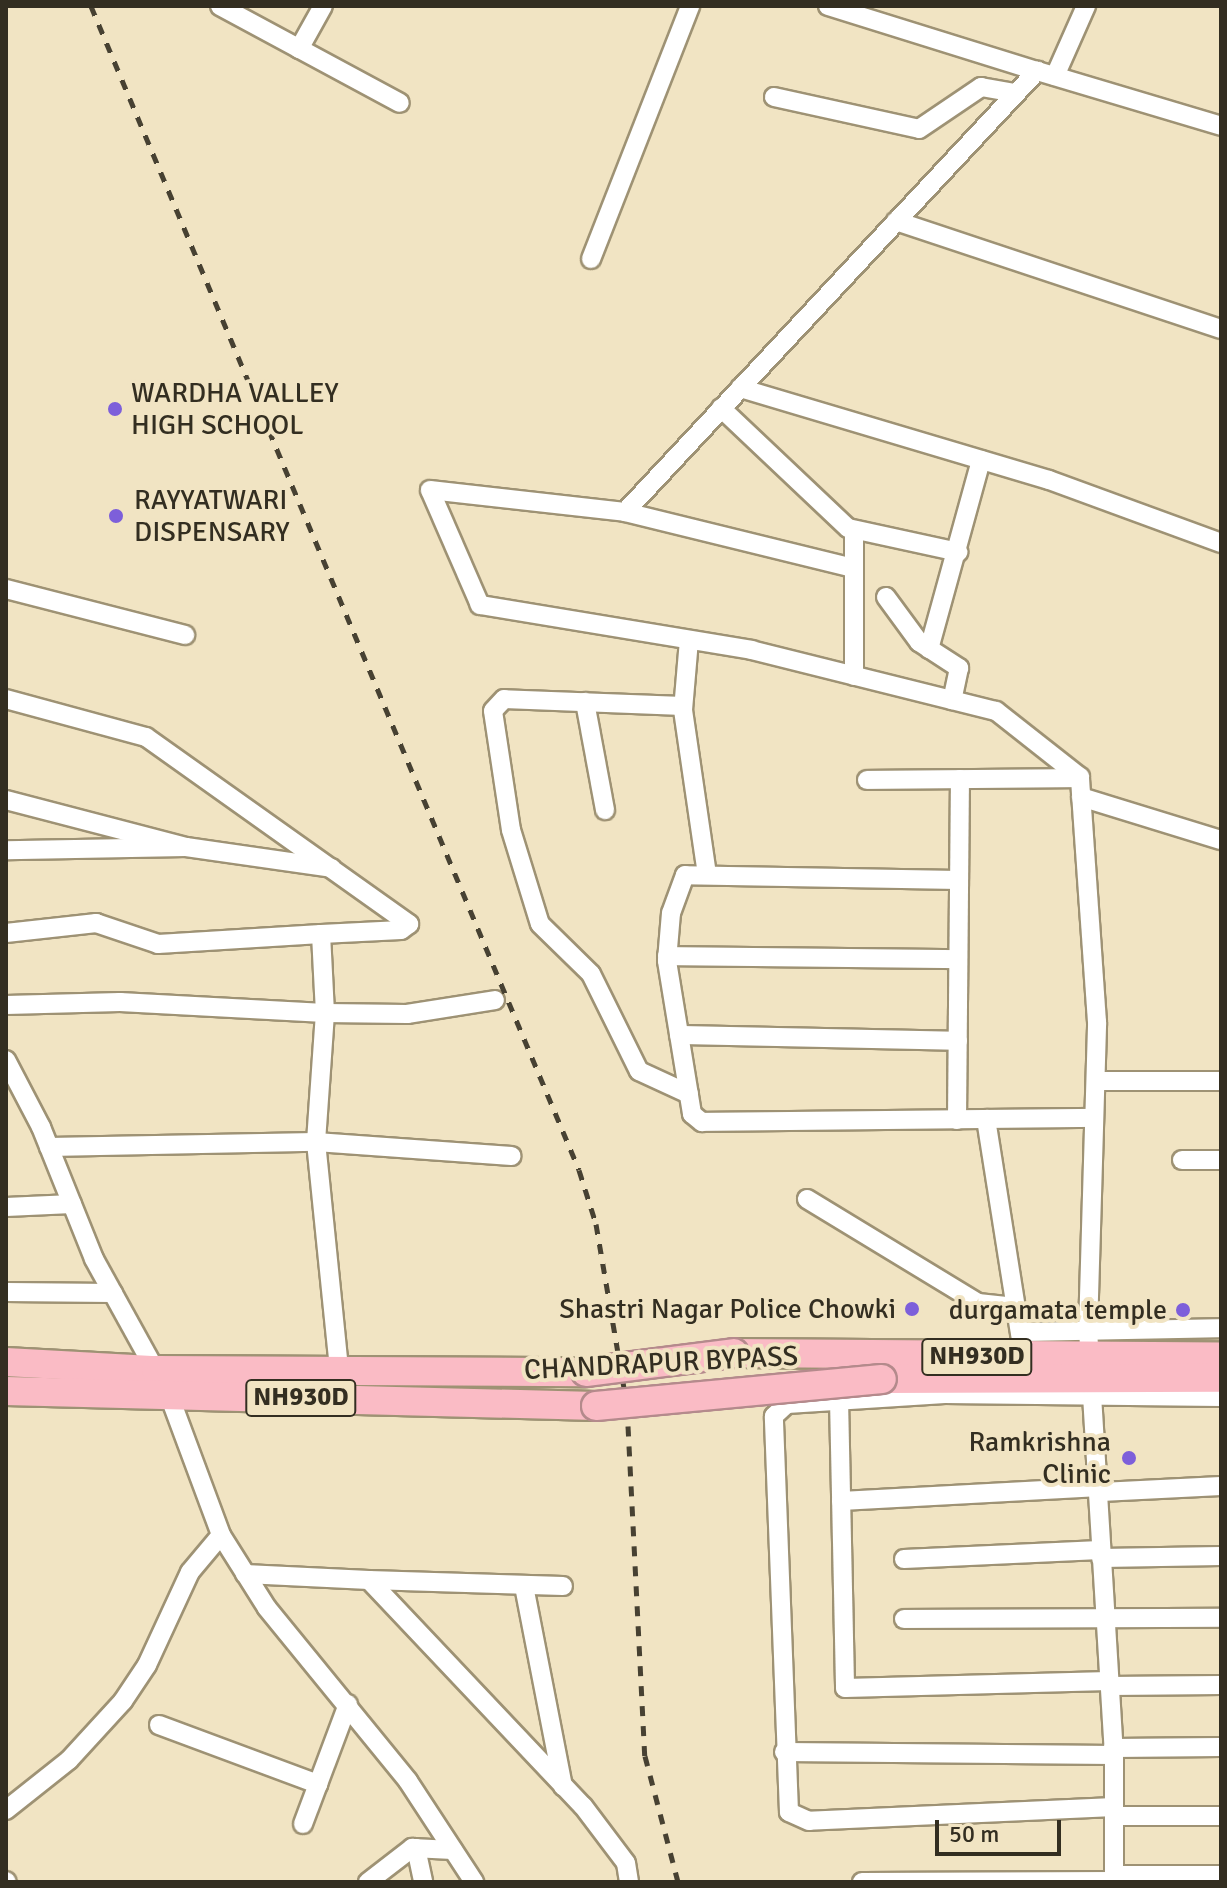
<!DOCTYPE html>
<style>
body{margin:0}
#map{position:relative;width:1227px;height:1888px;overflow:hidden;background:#f1e4c3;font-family:Signika,sans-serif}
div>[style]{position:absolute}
.roads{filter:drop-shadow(2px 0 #9e9274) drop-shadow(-2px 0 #9e9274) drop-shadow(0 2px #9e9274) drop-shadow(0 -2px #9e9274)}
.minor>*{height:18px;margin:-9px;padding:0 9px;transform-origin:9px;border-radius:9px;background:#fff}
.highway>*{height:28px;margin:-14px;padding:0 14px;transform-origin:14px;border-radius:14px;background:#fabbc5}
.rail>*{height:5px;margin-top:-2.5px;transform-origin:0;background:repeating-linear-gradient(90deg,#474132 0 10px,transparent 0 20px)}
.bridges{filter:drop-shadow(2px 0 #b48a8c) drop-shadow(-2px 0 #b48a8c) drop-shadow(0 2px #b48a8c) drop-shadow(0 -2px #b48a8c)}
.highway-bridge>*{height:28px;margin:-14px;padding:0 14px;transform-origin:14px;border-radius:14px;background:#fabbc5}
.dots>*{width:22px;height:22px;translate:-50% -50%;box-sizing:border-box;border:4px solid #f1e4c3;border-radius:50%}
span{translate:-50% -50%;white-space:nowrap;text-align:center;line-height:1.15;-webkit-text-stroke:8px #f1e4c3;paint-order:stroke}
.shield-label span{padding:2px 6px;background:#f1e4c3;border:2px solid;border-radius:6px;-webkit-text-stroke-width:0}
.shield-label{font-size:26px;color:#332e21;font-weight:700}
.poi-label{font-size:28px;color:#332e21}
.left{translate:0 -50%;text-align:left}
.right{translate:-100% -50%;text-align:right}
.street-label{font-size:28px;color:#332e21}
.frame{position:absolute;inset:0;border:8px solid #332e21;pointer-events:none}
.scale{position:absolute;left:935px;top:1820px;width:126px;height:36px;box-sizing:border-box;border:4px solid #332e21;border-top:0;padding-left:10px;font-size:24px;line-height:28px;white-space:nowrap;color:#332e21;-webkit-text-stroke:6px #f1e4c3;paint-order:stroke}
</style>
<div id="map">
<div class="roads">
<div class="minor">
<div style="left:220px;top:6px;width:204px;rotate:28.3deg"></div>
<div style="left:828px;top:6px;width:219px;rotate:17.3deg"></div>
<div style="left:299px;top:49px;width:49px;rotate:-60.8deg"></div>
<div style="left:1055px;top:76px;width:77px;rotate:-66.1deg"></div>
<div style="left:774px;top:97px;width:148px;rotate:12.4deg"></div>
<div style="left:919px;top:129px;width:75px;rotate:-34.1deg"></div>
<div style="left:981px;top:87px;width:36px;rotate:10deg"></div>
<div style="left:896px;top:221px;width:342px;rotate:18.4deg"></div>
<div style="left:591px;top:259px;width:272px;rotate:-68.6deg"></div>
<div style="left:740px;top:388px;width:322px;rotate:16.6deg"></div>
<div style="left:1049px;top:480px;width:183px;rotate:20.1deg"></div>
<div style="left:721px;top:408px;width:175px;rotate:43.4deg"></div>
<div style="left:848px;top:528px;width:113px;rotate:12.3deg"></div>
<div style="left:625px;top:512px;width:235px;rotate:13.8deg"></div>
<div style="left:854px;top:532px;width:144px;rotate:90deg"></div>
<div style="left:6px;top:589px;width:185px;rotate:14.4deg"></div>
<div style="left:886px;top:597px;width:56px;rotate:53.7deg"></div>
<div style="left:919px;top:642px;width:48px;rotate:33deg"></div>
<div style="left:959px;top:668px;width:33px;rotate:102deg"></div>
<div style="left:689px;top:640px;width:70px;rotate:94.9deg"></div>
<div style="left:683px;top:710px;width:166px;rotate:81.7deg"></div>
<div style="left:929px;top:649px;width:196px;rotate:-74.6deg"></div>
<div style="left:6px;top:699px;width:145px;rotate:15.2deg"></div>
<div style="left:146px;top:737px;width:323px;rotate:35.4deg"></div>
<div style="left:409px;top:924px;width:10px;rotate:143deg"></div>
<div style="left:401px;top:930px;width:80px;rotate:177.1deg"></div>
<div style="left:585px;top:702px;width:110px;rotate:79.5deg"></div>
<div style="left:683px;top:706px;width:179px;rotate:-177.8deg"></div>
<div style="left:504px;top:699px;width:16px;rotate:133deg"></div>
<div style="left:493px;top:711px;width:120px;rotate:81.4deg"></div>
<div style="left:511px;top:830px;width:98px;rotate:72.9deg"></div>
<div style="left:540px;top:924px;width:71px;rotate:44.4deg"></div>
<div style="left:591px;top:974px;width:108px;rotate:63.7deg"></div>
<div style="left:639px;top:1071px;width:55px;rotate:24.7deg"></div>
<div style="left:867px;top:780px;width:213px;rotate:-0.5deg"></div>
<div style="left:1081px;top:797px;width:146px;rotate:17.1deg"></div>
<div style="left:6px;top:800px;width:186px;rotate:14.6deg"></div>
<div style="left:186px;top:847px;width:180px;rotate:179deg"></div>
<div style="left:186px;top:847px;width:147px;rotate:8.2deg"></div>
<div style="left:959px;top:880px;width:274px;rotate:-179deg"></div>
<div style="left:685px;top:875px;width:40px;rotate:110.2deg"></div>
<div style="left:671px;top:913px;width:48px;rotate:94.8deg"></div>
<div style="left:667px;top:961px;width:155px;rotate:80.7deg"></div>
<div style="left:692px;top:1114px;width:13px;rotate:39deg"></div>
<div style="left:702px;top:1122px;width:392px;rotate:-0.6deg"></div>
<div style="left:6px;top:933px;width:91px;rotate:-6.3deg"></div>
<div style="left:96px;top:923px;width:65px;rotate:18.7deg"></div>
<div style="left:158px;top:944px;width:163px;rotate:-3.5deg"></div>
<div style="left:321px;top:934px;width:79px;rotate:87.1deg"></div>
<div style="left:325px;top:1013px;width:82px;rotate:0.7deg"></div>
<div style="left:407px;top:1014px;width:89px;rotate:-9deg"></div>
<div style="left:667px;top:956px;width:291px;rotate:0.6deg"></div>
<div style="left:6px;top:1005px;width:114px;rotate:-1.5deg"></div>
<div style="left:120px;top:1002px;width:205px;rotate:3.1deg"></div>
<div style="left:325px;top:1013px;width:129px;rotate:94deg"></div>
<div style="left:316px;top:1142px;width:237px;rotate:84.2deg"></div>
<div style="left:679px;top:1035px;width:279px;rotate:1.2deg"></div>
<div style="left:6px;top:1060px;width:76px;rotate:62.4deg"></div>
<div style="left:41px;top:1127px;width:142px;rotate:68.1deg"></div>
<div style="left:94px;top:1259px;width:155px;rotate:61.1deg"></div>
<div style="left:169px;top:1395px;width:149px;rotate:69.6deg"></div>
<div style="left:221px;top:1535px;width:86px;rotate:57.8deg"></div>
<div style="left:267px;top:1608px;width:223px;rotate:50.8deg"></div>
<div style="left:408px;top:1781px;width:121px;rotate:56.8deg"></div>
<div style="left:1096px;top:1081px;width:125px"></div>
<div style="left:986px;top:1119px;width:242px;rotate:81deg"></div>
<div style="left:957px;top:1120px;width:341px;rotate:-89.5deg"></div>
<div style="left:49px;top:1147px;width:267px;rotate:-1.1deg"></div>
<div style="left:316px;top:1142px;width:196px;rotate:4.1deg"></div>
<div style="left:1182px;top:1160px;width:39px"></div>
<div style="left:807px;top:1199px;width:200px;rotate:31.3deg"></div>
<div style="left:978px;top:1303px;width:38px;rotate:6deg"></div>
<div style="left:6px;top:1207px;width:66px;rotate:-2.6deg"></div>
<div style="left:6px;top:1292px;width:107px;rotate:0.5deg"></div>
<div style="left:1020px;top:1332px;width:201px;rotate:-1.1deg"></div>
<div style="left:839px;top:1399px;width:289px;rotate:88.8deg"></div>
<div style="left:845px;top:1688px;width:264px;rotate:-1.5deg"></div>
<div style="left:1101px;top:1492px;width:120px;rotate:-2.9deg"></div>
<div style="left:841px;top:1501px;width:259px;rotate:-3.1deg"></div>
<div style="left:1101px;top:1558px;width:120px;rotate:-1deg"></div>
<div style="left:904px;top:1559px;width:196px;rotate:-2.6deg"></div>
<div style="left:245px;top:1574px;width:124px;rotate:2.8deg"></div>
<div style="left:369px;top:1580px;width:311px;rotate:46.6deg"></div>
<div style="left:583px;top:1806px;width:71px;rotate:53deg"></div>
<div style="left:626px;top:1863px;width:19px;rotate:81deg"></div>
<div style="left:369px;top:1580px;width:194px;rotate:1.8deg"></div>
<div style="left:524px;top:1586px;width:204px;rotate:79deg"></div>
<div style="left:904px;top:1619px;width:317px;rotate:-0.2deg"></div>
<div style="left:1109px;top:1686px;width:112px;rotate:-0.5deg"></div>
<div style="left:159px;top:1725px;width:170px;rotate:20.4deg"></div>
<div style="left:1113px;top:1748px;width:108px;rotate:-0.5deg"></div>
<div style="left:784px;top:1752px;width:330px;rotate:0.5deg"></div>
<div style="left:1114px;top:1807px;width:305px;rotate:177.4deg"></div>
<div style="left:809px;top:1821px;width:22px;rotate:-156deg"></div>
<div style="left:789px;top:1812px;width:396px;rotate:-92.2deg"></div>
<div style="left:774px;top:1416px;width:18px;rotate:-43deg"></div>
<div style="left:787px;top:1404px;width:158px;rotate:-3.6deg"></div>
<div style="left:945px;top:1394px;width:276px;rotate:0.6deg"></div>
<div style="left:6px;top:1810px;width:80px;rotate:-38.4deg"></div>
<div style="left:69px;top:1760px;width:80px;rotate:-47.5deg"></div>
<div style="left:123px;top:1701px;width:43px;rotate:-56.3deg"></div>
<div style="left:147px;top:1665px;width:102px;rotate:-65.2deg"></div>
<div style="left:190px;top:1572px;width:48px;rotate:-50deg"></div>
<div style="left:1114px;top:1816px;width:107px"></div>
<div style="left:303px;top:1824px;width:128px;rotate:-69.4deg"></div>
<div style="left:416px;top:1848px;width:35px;rotate:78deg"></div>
<div style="left:1114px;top:1875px;width:107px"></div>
<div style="left:6px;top:1881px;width:1px;rotate:45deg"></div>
<div style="left:368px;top:1882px;width:56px;rotate:-37.7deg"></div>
<div style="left:412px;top:1848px;width:41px;rotate:2.8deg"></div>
<div style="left:862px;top:1882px;width:252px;rotate:-0.2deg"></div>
<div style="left:1114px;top:1882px;width:127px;rotate:-90deg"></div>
<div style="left:1114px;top:1755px;width:426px;rotate:-93.5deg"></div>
<div style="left:1088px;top:1330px;width:308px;rotate:-88.3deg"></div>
<div style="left:1097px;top:1022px;width:246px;rotate:-94deg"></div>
<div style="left:1080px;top:777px;width:107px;rotate:-141.8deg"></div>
<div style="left:996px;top:711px;width:252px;rotate:-166deg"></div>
<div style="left:752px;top:650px;width:276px;rotate:-170.6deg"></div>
<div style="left:480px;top:605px;width:125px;rotate:-113.5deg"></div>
<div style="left:430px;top:490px;width:196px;rotate:6.4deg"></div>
<div style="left:625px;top:512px;width:604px;rotate:-46.95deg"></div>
<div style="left:1037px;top:71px;width:192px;rotate:16.6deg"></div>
</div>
<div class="highway">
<div style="left:734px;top:1353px;width:487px;rotate:0.4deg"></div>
<div style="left:6px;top:1362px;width:150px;rotate:3.1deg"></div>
<div style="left:156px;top:1370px;width:430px;rotate:0.3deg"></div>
<div style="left:882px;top:1379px;width:339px;rotate:-0.2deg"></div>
<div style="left:6px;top:1391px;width:590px;rotate:1.46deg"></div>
</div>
</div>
<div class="rail">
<div style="left:91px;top:6px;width:1262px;rotate:67.25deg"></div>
<div style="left:579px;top:1170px;width:57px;rotate:72.5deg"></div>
<div style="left:596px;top:1224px;width:185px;rotate:80.3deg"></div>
<div style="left:627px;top:1406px;width:350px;rotate:87.1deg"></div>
<div style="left:645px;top:1756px;width:130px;rotate:75.3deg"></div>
</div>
<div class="bridges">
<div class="highway-bridge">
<div style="left:586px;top:1372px;width:149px;rotate:-7.3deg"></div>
<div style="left:596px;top:1406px;width:287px;rotate:-5.4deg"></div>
</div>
</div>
<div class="dots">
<div style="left:115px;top:409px;background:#7d5fda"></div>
<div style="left:116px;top:516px;background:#7d5fda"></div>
<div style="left:912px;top:1309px;background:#7d5fda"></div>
<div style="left:1183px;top:1310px;background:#7d5fda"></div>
<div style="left:1129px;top:1458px;background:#7d5fda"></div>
</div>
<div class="shield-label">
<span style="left:977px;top:1357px">NH930D</span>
<span style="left:301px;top:1398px">NH930D</span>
</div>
<div class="poi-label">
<span class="left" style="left:131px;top:409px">WARDHA VALLEY<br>HIGH SCHOOL</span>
<span class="left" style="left:134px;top:516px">RAYYATWARI<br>DISPENSARY</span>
<span class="right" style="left:896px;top:1309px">Shastri Nagar Police Chowki</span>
<span class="right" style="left:1167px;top:1310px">durgamata temple</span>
<span class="right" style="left:1111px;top:1458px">Ramkrishna<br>Clinic</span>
</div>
<div class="street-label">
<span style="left:661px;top:1363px;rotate:-3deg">CHANDRAPUR BYPASS</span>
</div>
<div class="frame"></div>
<div class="scale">50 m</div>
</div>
